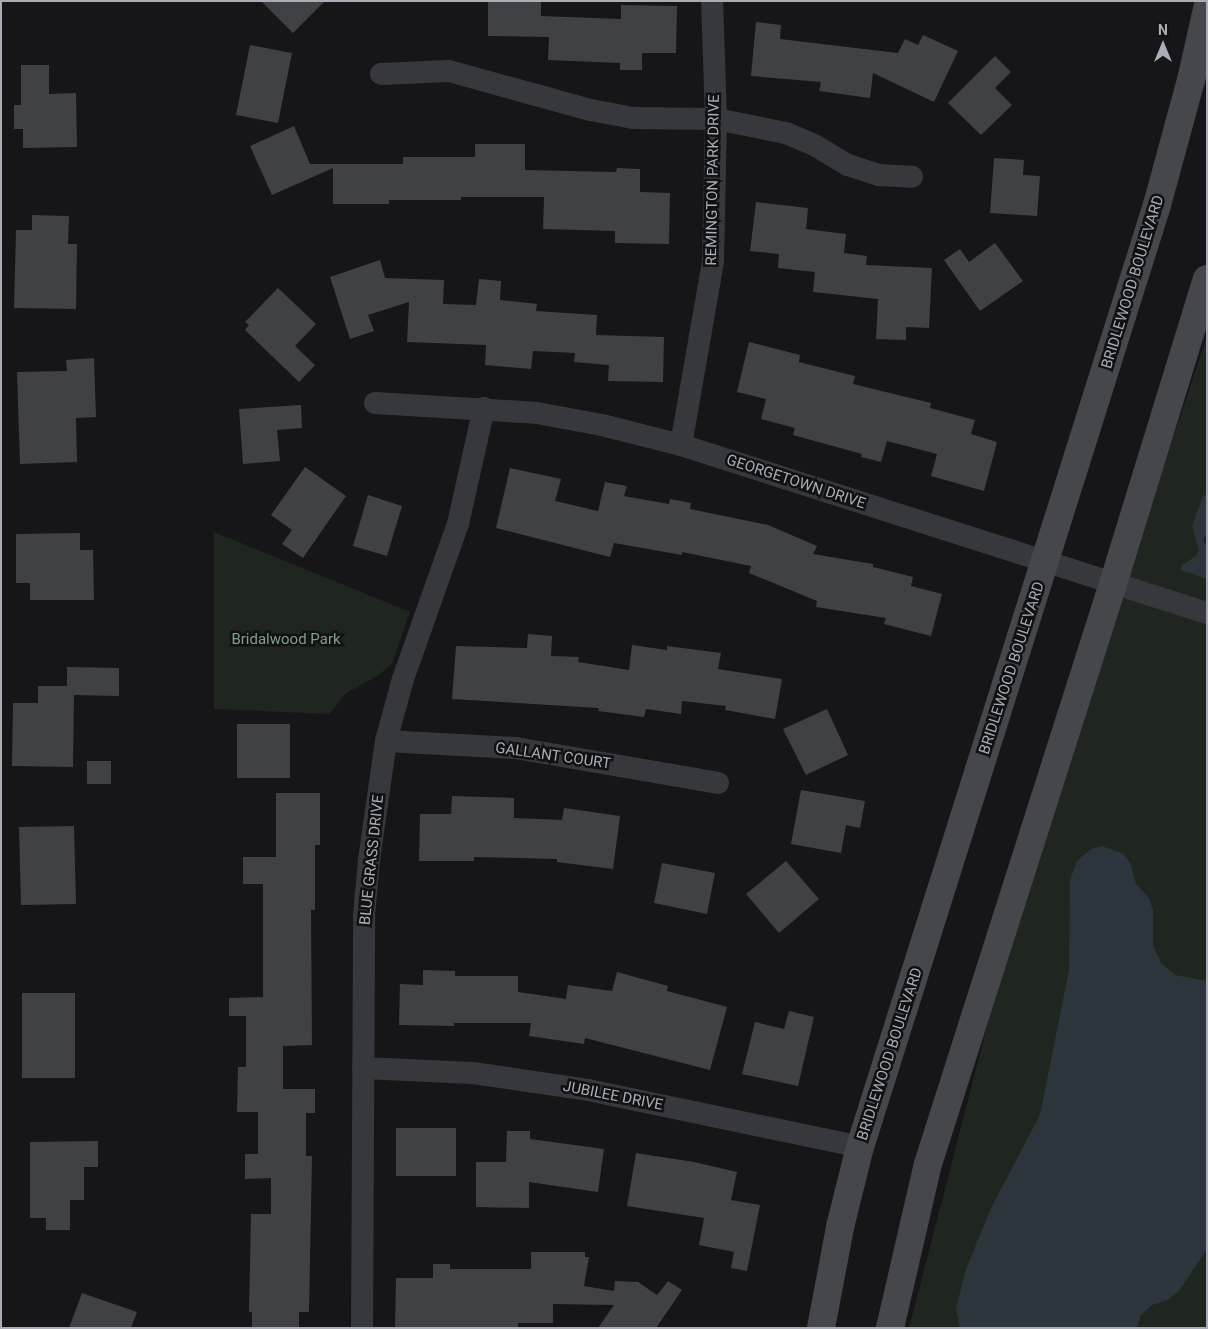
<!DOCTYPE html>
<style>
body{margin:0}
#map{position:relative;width:1208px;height:1329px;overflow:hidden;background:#161618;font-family:Roboto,sans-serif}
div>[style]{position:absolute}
.green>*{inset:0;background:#1e261f}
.water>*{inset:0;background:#2c353c}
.building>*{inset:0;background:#404145}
.street>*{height:22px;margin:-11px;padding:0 11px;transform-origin:11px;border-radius:11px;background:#37383d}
.secondary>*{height:28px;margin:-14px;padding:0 14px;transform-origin:14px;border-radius:14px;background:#45474d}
span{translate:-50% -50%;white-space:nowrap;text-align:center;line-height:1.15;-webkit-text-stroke:5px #111113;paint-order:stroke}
.street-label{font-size:15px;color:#a8adb8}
.park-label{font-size:15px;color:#7fa381}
.frame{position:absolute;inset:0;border:2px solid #a8adb8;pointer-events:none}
.north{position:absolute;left:1138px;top:20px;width:50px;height:50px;-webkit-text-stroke:4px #111113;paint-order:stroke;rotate:0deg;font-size:14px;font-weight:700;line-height:20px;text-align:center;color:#a8adb8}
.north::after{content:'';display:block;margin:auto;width:18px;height:22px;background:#a8adb8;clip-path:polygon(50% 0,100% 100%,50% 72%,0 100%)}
</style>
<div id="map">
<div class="green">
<div style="clip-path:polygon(1207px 336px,1207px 1328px,909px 1328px,997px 988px,1105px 643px)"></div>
<div style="clip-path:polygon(214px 532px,410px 612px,392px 664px,377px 676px,345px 694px,330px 714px,214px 709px)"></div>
</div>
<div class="water">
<div style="clip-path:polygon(1207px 494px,1207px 532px,1203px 540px,1207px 547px,1207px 579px,1181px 570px,1182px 565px,1196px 556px,1199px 550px,1192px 526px,1203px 496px)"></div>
<div style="clip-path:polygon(1102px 846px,1124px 854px,1130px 863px,1136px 884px,1149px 898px,1153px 910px,1153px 945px,1161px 963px,1175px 975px,1207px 981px,1207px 1249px,1179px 1291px,1167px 1300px,1152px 1305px,1141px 1315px,1137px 1328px,960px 1328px,956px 1308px,966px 1269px,992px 1206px,1040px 1115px,1069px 970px,1070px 880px,1077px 861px,1091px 849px)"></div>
</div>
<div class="building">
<div style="clip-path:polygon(261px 1px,325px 1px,293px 33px)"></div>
<div style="clip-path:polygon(488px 1px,541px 1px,541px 16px,621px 19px,621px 5px,677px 6px,676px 53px,642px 53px,642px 70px,620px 70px,620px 63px,548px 60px,549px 37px,488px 36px)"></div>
<div style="clip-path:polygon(756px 22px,781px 25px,780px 39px,898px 53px,905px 39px,918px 45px,923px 35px,958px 51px,934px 102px,873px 73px,870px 98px,819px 91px,821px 82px,751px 76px)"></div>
<div style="clip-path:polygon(250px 45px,292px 53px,278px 123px,236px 115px)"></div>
<div style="clip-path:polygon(995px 56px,1011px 72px,995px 88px,1012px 105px,981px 135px,948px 103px)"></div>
<div style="clip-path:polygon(21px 65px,49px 65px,49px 94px,76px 93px,77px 147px,23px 148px,23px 129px,14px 129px,14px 105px,21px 105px)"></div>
<div style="clip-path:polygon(294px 126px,310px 164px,403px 164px,403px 157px,475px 157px,475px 144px,525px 144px,525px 170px,616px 172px,617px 168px,640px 169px,640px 192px,670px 193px,669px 244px,615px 243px,615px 231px,543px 229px,544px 197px,461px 197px,461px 200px,389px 200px,389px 204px,333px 204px,333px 168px,272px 195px,250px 146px)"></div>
<div style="clip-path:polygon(994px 158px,1024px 160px,1023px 175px,1040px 176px,1037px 216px,990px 213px)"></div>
<div style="clip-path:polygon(756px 202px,808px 208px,806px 229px,846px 234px,844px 253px,867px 256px,866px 265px,932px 268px,929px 328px,906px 327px,906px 340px,876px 339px,878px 299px,813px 292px,815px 272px,778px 268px,779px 254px,750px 251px)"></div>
<div style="clip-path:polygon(32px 215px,69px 216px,68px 244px,77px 244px,76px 309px,14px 308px,16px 230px,32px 230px)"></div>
<div style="clip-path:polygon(995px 243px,1023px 281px,980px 311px,944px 260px,960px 249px,969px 262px)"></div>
<div style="clip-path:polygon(380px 260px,385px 278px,444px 280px,443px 304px,476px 305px,479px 279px,501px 281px,500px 300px,537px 304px,536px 311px,597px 315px,596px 335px,664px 337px,663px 382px,608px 381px,609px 365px,574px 362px,575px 353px,533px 351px,531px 369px,485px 365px,486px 345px,407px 342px,409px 302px,368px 315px,374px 331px,350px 339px,330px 277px)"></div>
<div style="clip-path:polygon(278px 288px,316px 324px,295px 346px,315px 365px,299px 382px,245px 330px,249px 325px,245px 322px)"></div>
<div style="clip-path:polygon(749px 342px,800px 355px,799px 362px,855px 376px,853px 384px,931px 403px,930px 408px,975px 420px,971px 434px,997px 442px,984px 491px,931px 476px,937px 454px,887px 441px,881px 462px,861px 457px,862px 454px,793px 435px,795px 428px,761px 419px,766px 399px,737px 392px)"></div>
<div style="clip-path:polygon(94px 358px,96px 417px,76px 418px,77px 462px,20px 464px,17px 372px,67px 371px,66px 360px)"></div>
<div style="clip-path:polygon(301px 405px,302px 428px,277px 430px,280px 461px,243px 464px,239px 409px)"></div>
<div style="clip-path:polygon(305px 467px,346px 496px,303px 558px,282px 544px,292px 530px,271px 515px)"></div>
<div style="clip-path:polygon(510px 468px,561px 479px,555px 501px,598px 511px,605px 482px,627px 486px,624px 496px,669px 504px,670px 499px,691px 503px,690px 509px,768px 525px,817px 546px,813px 554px,873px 564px,873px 567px,913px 577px,911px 586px,942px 594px,931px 636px,884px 624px,886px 618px,816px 607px,817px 601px,749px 573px,751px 566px,682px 552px,682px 555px,614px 543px,610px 557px,496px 528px)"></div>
<div style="clip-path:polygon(368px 495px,402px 506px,387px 556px,353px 546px)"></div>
<div style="clip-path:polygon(80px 533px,80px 550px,93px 550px,94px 600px,30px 600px,30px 583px,16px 583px,16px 534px)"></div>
<div style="clip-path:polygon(528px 634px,552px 636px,551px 656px,579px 657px,578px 662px,629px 670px,632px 645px,667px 650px,667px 646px,721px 653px,718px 669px,782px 679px,775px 719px,725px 710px,726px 706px,682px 701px,681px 714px,646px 709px,644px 717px,598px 711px,599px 708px,452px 699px,456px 646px,527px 648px)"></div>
<div style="clip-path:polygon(67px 667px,119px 668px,119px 696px,74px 695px,73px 767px,12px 766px,13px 703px,38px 703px,38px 686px,67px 686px)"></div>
<div style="clip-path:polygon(827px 709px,848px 755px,806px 775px,783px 729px)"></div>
<div style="clip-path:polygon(237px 724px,290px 724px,290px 778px,237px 778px)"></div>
<div style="clip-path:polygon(87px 761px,111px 761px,111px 784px,87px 784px)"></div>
<div style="clip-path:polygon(801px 790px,865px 801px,860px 828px,846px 825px,841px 853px,791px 844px)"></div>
<div style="clip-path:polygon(276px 793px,320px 793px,320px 845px,315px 845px,315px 910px,311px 910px,312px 1045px,283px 1046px,283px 1089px,315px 1089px,315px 1113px,306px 1113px,306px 1156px,312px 1156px,309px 1312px,299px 1312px,299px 1328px,252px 1328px,252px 1312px,249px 1312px,251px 1214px,271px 1214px,271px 1178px,245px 1179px,245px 1154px,258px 1154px,258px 1112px,237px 1112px,238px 1067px,246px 1067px,246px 1016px,229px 1016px,229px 998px,263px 997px,263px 884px,243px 884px,243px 857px,276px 857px)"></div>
<div style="clip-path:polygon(452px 796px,514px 798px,514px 818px,562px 820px,564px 808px,620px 816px,613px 869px,557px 862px,557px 859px,474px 857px,474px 861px,419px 861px,420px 814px,451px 814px)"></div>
<div style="clip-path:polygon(74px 826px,76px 904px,21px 905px,19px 827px)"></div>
<div style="clip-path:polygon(786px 861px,819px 899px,779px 933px,746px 894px)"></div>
<div style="clip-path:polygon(662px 863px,715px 873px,707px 914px,654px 903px)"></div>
<div style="clip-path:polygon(423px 970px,455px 971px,455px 976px,518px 976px,518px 992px,566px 999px,568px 985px,612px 991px,617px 972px,668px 986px,667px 991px,727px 1007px,710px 1070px,585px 1038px,584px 1044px,529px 1036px,531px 1023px,454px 1023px,454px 1026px,399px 1025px,400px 984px,423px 985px)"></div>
<div style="clip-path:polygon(22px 993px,75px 993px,75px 1078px,22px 1078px)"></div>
<div style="clip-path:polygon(789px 1011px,814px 1017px,798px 1086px,742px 1074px,755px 1022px,784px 1029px)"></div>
<div style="clip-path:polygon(396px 1128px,456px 1128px,456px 1176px,396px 1176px)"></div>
<div style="clip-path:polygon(507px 1131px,530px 1131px,530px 1139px,604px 1149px,598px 1192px,529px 1182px,529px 1208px,476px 1207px,476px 1162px,506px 1162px)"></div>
<div style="clip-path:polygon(98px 1141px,98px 1167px,84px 1167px,84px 1200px,70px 1200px,70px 1230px,46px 1230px,46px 1218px,30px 1218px,30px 1142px)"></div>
<div style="clip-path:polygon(636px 1153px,694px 1162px,737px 1172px,731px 1200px,760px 1205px,747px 1271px,731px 1268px,734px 1252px,699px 1245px,704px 1218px,627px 1206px)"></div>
<div style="clip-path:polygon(531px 1252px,585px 1252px,585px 1257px,589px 1257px,584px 1286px,614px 1291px,615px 1281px,638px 1282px,657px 1295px,668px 1281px,682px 1290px,656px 1328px,598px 1328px,614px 1305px,553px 1304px,553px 1323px,518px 1323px,518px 1328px,395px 1328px,396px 1278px,433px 1278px,433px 1264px,450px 1264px,450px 1269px,531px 1269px)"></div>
<div style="clip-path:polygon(82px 1293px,137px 1312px,131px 1328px,69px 1328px)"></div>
</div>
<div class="street">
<div style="left:381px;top:74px;width:68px;rotate:-2.5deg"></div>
<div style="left:449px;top:71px;width:147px;rotate:15.4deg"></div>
<div style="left:591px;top:110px;width:43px;rotate:10.8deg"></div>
<div style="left:633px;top:118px;width:83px;rotate:0.7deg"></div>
<div style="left:716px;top:119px;width:71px;rotate:11.3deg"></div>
<div style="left:786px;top:133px;width:33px;rotate:23deg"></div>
<div style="left:816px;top:146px;width:37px;rotate:31deg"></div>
<div style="left:848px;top:165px;width:33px;rotate:18deg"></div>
<div style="left:879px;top:175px;width:33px;rotate:3deg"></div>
<div style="left:375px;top:403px;width:162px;rotate:3.5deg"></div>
<div style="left:537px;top:413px;width:66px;rotate:10.5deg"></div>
<div style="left:602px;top:425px;width:81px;rotate:14.2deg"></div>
<div style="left:681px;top:445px;width:552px;rotate:17.71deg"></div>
<div style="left:681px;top:445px;width:186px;rotate:-80.1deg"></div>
<div style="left:713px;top:262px;width:143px;rotate:-88.8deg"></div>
<div style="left:716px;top:119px;width:118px;rotate:-91.9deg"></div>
<div style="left:386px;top:741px;width:130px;rotate:3.1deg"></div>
<div style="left:516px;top:748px;width:205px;rotate:9.8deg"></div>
<div style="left:363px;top:1068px;width:110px;rotate:2.6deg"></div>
<div style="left:473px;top:1073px;width:116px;rotate:8.4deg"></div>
<div style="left:588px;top:1090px;width:278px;rotate:11.8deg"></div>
<div style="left:362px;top:1328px;width:413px;rotate:-89.7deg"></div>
<div style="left:364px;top:915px;width:55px;rotate:-84.8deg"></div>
<div style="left:369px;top:860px;width:120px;rotate:-81.9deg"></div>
<div style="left:386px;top:741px;width:64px;rotate:-74.7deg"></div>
<div style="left:403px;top:679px;width:164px;rotate:-70.5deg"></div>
<div style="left:458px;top:524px;width:119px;rotate:-77.4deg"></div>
</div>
<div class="secondary">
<div style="left:821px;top:1328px;width:103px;rotate:-79.3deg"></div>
<div style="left:840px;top:1227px;width:82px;rotate:-76deg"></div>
<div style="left:860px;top:1147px;width:988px;rotate:-72.5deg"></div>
<div style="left:1157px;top:205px;width:130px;rotate:-74.8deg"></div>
<div style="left:1191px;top:80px;width:73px;rotate:-77.3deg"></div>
<div style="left:890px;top:1328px;width:168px;rotate:-77deg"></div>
<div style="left:928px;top:1164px;width:609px;rotate:-72.31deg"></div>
<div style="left:1113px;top:584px;width:319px;rotate:-72.9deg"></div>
</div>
<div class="street-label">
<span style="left:713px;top:180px;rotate:-89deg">REMINGTON PARK DRIVE</span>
<span style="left:1133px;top:282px;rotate:-73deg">BRIDLEWOOD BOULEVARD</span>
<span style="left:796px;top:482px;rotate:18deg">GEORGETOWN DRIVE</span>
<span style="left:1012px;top:668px;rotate:-72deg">BRIDLEWOOD BOULEVARD</span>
<span style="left:553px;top:756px;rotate:8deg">GALLANT COURT</span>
<span style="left:372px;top:860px;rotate:-84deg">BLUE GRASS DRIVE</span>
<span style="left:890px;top:1054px;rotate:-72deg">BRIDLEWOOD BOULEVARD</span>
<span style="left:613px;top:1096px;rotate:11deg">JUBILEE DRIVE</span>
</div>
<div class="park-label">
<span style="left:286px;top:640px">Bridalwood Park</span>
</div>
<div class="frame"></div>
<div class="north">N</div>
</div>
